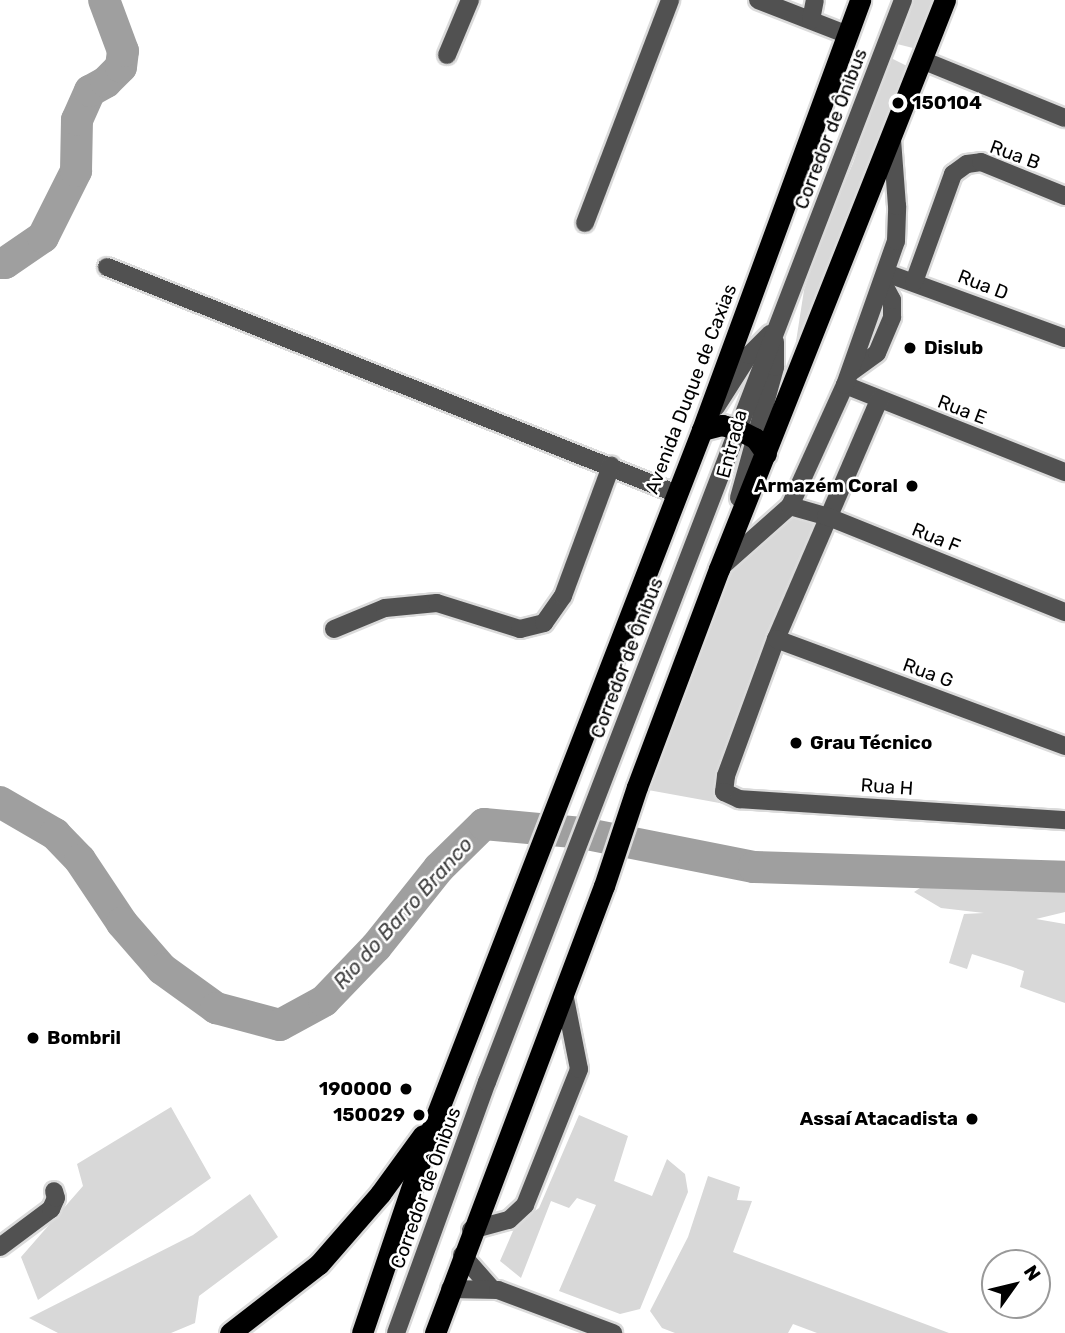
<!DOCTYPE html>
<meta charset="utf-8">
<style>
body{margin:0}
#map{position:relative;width:1065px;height:1333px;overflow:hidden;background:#fff;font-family:Rubik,sans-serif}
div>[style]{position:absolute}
.green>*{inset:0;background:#d8d8d8}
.river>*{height:32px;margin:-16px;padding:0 16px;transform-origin:16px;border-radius:16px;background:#9f9f9f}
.roads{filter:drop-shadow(2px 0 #dbdbdb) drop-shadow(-2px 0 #dbdbdb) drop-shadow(0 2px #dbdbdb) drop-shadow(0 -2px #dbdbdb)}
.minor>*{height:18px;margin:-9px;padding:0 9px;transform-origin:9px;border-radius:9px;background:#515151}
.highway>*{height:21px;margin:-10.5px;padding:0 10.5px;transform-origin:10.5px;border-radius:10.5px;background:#000}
.dots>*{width:19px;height:19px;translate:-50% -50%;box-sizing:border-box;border:4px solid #fff;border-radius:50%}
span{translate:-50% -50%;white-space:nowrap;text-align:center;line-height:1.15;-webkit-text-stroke:5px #fff;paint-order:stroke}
.poi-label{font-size:19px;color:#000;font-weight:700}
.left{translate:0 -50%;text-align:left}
.right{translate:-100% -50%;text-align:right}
.street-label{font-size:19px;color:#000}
.water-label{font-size:21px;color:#404040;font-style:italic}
.north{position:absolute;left:981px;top:1249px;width:70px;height:70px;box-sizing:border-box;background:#fff;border:2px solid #999;border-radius:50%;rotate:56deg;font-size:19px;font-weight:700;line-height:28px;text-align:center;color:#000}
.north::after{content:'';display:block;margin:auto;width:24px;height:32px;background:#000;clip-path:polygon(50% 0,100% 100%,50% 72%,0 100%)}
</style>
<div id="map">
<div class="green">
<div style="clip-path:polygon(909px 0,940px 0,921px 50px,893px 43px)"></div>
<div style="clip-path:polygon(889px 57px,913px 69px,791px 374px,804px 290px,822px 235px,853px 163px)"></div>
<div style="clip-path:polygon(792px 507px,834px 522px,725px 804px,648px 790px,732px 571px)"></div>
<div style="clip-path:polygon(932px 880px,1065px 883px,1065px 912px,1036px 919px,1065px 924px,1065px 1003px,1020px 987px,1024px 971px,1010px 966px,972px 954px,967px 969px,949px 963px,964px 914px,984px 913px,941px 908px,914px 892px)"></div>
<div style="clip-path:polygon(171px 1107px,211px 1178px,38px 1300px,21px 1257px,83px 1186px,77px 1164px)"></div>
<div style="clip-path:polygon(579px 1115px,628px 1136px,614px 1181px,652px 1196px,667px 1159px,685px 1174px,688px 1192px,640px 1309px,620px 1314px,559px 1291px,596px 1205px,577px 1198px,569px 1208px,551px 1201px,521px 1278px,500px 1261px,516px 1224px,539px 1208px)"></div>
<div style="clip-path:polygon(708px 1176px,740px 1187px,737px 1200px,752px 1201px,733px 1252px,949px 1333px,817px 1333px,793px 1324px,788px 1333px,675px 1333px,662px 1328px,650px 1311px,688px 1237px)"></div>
<div style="clip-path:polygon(250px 1194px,278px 1237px,199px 1296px,195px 1323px,171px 1333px,58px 1333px,29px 1318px,193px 1235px)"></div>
</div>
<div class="river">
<div style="left:0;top:263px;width:5px"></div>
<div style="left:5px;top:263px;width:46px;rotate:-34.4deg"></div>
<div style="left:43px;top:237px;width:74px;rotate:-63.4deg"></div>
<div style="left:76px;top:171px;width:51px;rotate:-88.9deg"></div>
<div style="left:77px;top:120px;width:32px;rotate:-66deg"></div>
<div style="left:90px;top:91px;width:18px;rotate:-29deg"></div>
<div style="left:106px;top:82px;width:21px;rotate:-45deg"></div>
<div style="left:121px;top:67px;width:16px;rotate:-83deg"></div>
<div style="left:123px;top:51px;width:54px;rotate:-110.4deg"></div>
<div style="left:0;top:802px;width:64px;rotate:30.2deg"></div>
<div style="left:55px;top:834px;width:36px;rotate:46deg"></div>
<div style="left:80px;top:860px;width:76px;rotate:56.3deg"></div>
<div style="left:122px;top:923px;width:61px;rotate:49deg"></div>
<div style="left:162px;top:969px;width:67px;rotate:35.8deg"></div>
<div style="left:216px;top:1008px;width:66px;rotate:14.9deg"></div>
<div style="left:280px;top:1025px;width:50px;rotate:-28.6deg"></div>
<div style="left:324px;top:1001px;width:75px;rotate:-46.1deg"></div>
<div style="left:376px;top:947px;width:101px;rotate:-51.4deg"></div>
<div style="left:439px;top:868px;width:63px;rotate:-44.4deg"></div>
<div style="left:484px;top:824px;width:98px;rotate:5.2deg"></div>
<div style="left:582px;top:833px;width:175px;rotate:11.2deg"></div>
<div style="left:754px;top:867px;width:311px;rotate:1.8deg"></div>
</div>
<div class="roads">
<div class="minor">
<div style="left:758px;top:0;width:97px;rotate:21.3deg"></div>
<div style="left:811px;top:20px;width:20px;rotate:-79deg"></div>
<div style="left:447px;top:55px;width:60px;rotate:-67.3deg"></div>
<div style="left:922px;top:60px;width:154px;rotate:22.1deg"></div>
<div style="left:585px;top:223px;width:239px;rotate:-69.1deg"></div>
<div style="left:107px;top:267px;width:611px;rotate:21.7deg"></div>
<div style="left:886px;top:273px;width:190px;rotate:20deg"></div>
<div style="left:914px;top:282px;width:115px;rotate:-70.1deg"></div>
<div style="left:953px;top:174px;width:17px;rotate:-36deg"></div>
<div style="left:967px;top:164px;width:14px;rotate:-8deg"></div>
<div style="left:981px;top:162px;width:91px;rotate:22deg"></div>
<div style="left:851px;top:372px;width:32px;rotate:-36deg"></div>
<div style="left:877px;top:353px;width:39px;rotate:-67deg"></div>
<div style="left:892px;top:317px;width:17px;rotate:-90deg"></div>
<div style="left:892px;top:300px;width:19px;rotate:-118deg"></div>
<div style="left:845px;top:385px;width:237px;rotate:21.6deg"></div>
<div style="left:879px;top:400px;width:260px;rotate:113.3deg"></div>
<div style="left:776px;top:639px;width:146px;rotate:110.1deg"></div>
<div style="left:726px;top:776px;width:16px;rotate:97deg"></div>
<div style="left:724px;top:792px;width:17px;rotate:25deg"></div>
<div style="left:739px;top:799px;width:327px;rotate:3.7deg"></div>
<div style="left:716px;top:407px;width:62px;rotate:-57.6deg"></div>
<div style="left:749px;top:355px;width:30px;rotate:-45deg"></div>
<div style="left:739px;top:498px;width:136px;rotate:-74.6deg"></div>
<div style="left:775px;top:367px;width:25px;rotate:-90deg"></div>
<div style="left:790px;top:506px;width:37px;rotate:16deg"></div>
<div style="left:826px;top:516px;width:258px;rotate:21.9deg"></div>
<div style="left:719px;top:569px;width:95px;rotate:-41.6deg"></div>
<div style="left:790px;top:506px;width:133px;rotate:-65.6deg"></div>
<div style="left:845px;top:385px;width:153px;rotate:-70.5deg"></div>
<div style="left:896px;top:241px;width:35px;rotate:-88deg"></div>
<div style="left:897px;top:206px;width:67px;rotate:-94.3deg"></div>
<div style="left:334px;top:629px;width:55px;rotate:-22.4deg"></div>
<div style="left:385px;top:608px;width:52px;rotate:-5.5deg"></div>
<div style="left:437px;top:603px;width:87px;rotate:17.4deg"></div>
<div style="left:520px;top:629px;width:25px;rotate:-14deg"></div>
<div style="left:544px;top:623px;width:33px;rotate:-55deg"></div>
<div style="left:563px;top:596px;width:139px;rotate:-69.7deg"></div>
<div style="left:776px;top:639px;width:308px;rotate:20.3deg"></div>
<div style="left:471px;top:1230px;width:39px;rotate:-15deg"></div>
<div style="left:509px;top:1220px;width:22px;rotate:-43deg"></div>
<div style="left:525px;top:1205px;width:146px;rotate:-68.3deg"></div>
<div style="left:579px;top:1069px;width:77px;rotate:-101.2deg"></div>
<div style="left:0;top:1247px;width:64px;rotate:-36.7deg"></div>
<div style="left:51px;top:1209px;width:12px;rotate:-66deg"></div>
<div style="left:56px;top:1198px;width:7px;rotate:-106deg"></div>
<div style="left:462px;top:1255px;width:44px;rotate:48.7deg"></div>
<div style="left:450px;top:1289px;width:48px;rotate:1.2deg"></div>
<div style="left:498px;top:1290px;width:123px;rotate:20.5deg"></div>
<div style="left:396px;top:1333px;width:267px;rotate:-70.1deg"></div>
<div style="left:487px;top:1082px;width:1159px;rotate:-68.97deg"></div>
</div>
<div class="highway">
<div style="left:702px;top:430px;width:21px;rotate:-14deg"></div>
<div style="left:722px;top:425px;width:16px;rotate:15deg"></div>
<div style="left:737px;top:429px;width:20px;rotate:27deg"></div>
<div style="left:755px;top:438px;width:19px;rotate:55deg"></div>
<div style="left:230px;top:1333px;width:113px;rotate:-37.8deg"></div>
<div style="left:319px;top:1264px;width:93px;rotate:-48.9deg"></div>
<div style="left:380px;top:1194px;width:73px;rotate:-53.9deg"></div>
<div style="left:362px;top:1333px;width:229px;rotate:-71.2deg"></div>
<div style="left:436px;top:1116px;width:736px;rotate:-68.81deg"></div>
<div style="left:702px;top:430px;width:458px;rotate:-69.8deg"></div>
<div style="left:435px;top:1333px;width:478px;rotate:-69.3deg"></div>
<div style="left:604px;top:886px;width:104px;rotate:-71.6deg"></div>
<div style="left:637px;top:787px;width:233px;rotate:-69.4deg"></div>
<div style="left:719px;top:569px;width:612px;rotate:-68.34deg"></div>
</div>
</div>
<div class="dots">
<div style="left:898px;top:103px;background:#000"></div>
<div style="left:910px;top:348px;background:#000"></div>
<div style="left:912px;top:486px;background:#000"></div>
<div style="left:796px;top:743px;background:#000"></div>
<div style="left:33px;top:1038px;background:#000"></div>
<div style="left:406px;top:1089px;background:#000"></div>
<div style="left:419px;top:1115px;background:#000"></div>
<div style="left:972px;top:1119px;background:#000"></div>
</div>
<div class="poi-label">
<span class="left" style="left:912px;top:103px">150104</span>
<span class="left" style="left:924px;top:348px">Dislub</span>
<span class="right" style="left:898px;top:486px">Armazém Coral</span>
<span class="left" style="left:810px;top:743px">Grau Técnico</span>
<span class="left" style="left:47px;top:1038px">Bombril</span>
<span class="right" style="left:392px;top:1089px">190000</span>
<span class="right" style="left:405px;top:1115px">150029</span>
<span class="right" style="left:958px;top:1119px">Assaí Atacadista</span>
</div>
<div class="street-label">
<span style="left:831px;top:129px;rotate:-69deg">Corredor de Ônibus</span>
<span style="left:1015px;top:155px;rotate:20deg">Rua B</span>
<span style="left:983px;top:285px;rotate:21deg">Rua D</span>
<span style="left:691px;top:389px;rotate:-69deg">Avenida Duque de Caxias</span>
<span style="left:962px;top:410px;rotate:21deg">Rua E</span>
<span style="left:732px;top:444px;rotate:-75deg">Entrada</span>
<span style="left:936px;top:538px;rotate:22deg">Rua F</span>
<span style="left:627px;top:658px;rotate:-69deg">Corredor de Ônibus</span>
<span style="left:928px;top:673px;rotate:20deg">Rua G</span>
<span style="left:887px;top:787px;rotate:4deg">Rua H</span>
<span style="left:426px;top:1188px;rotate:-70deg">Corredor de Ônibus</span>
</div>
<div class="water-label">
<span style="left:403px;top:913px;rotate:-48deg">Rio do Barro Branco</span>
</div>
<div class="north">N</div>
</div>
